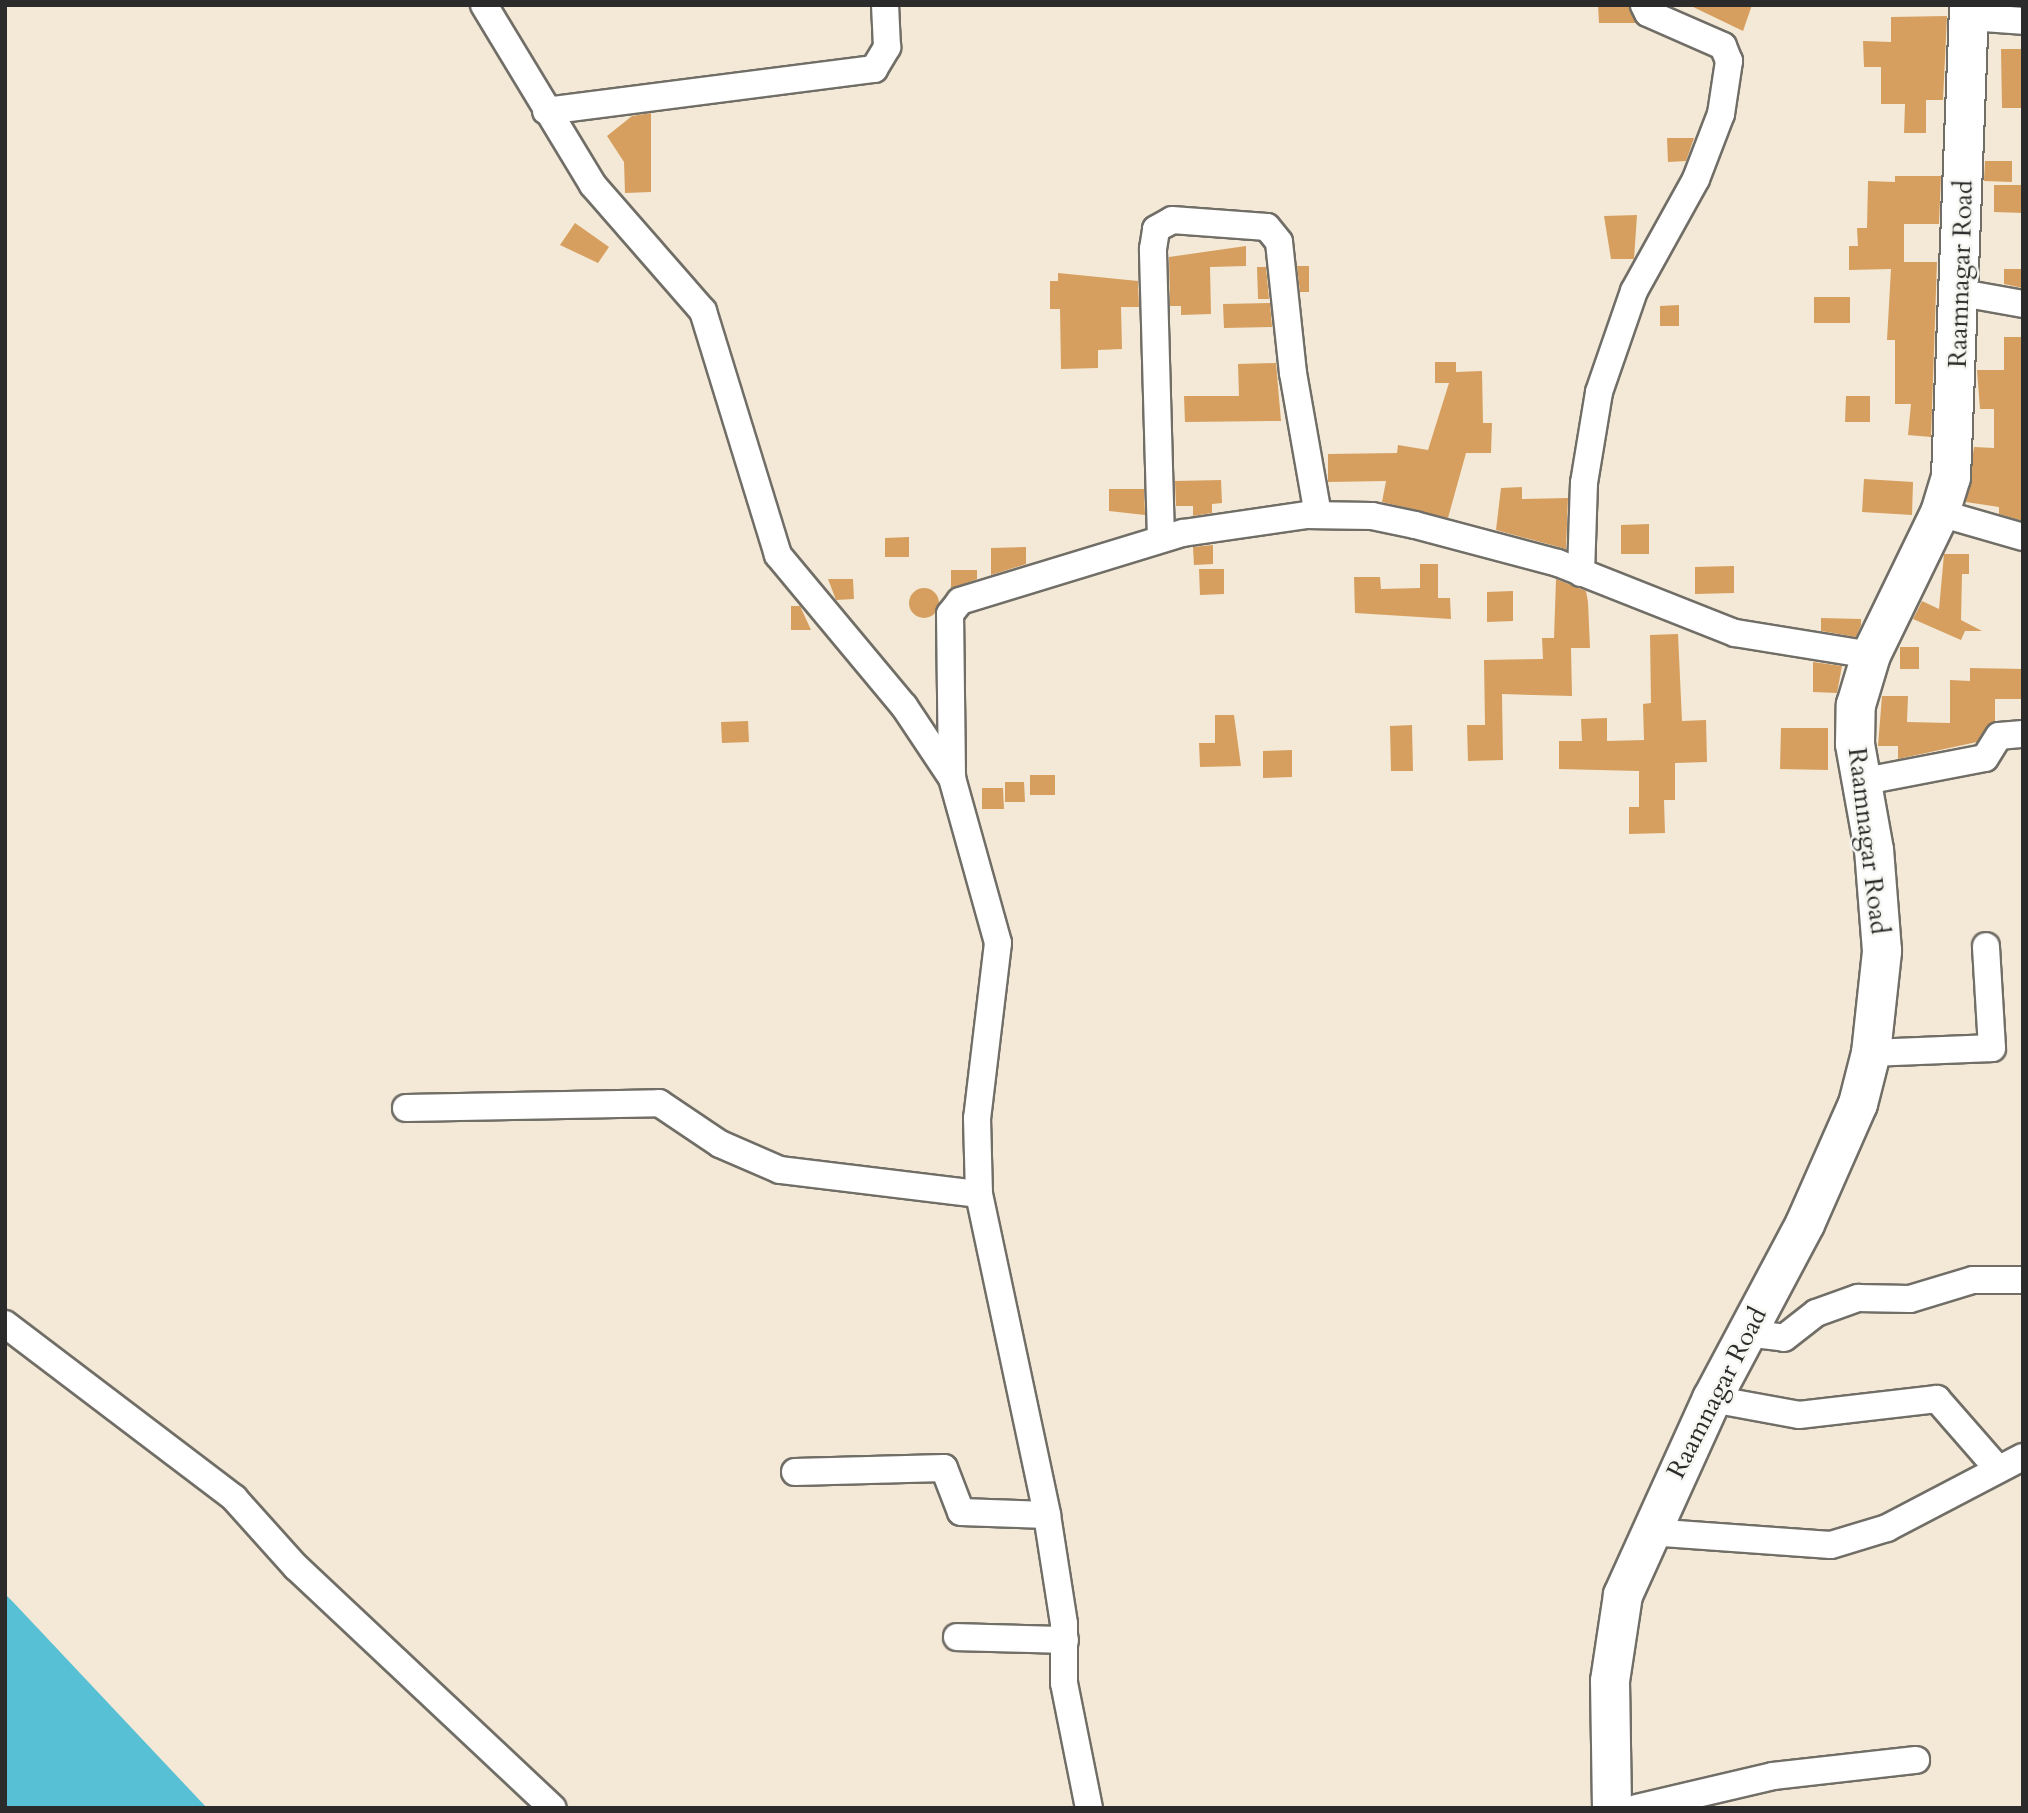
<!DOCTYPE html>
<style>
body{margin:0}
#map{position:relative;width:2028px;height:1813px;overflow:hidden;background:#f3e9d6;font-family:Cardo,serif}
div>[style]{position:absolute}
.water>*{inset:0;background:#58c0d5}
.building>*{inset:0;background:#d69f5f}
.round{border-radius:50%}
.roads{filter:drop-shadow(2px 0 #716e67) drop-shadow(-2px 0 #716e67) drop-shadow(0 2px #716e67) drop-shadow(0 -2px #716e67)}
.street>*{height:26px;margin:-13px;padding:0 13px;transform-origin:13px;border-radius:13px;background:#fff}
.highway>*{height:38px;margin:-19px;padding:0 19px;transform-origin:19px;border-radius:19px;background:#fff}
span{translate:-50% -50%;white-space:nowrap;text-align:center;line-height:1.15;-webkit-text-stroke:5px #f6f6f2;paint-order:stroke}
.street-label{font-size:26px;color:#2b2b2b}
.frame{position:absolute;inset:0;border:7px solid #2b2b2b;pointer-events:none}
</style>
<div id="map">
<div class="water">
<div style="clip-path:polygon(5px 1594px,14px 1603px,207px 1808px,5px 1808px)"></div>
</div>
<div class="building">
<div style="clip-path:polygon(1598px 5px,1628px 5px,1636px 23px,1599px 23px)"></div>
<div style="clip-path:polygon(1689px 5px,1752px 5px,1743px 31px)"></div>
<div style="clip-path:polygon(1947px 16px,1943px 100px,1926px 100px,1926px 133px,1904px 133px,1905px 104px,1881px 104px,1881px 67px,1864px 67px,1863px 41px,1891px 42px,1891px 17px)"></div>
<div style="clip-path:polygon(2001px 49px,2023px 49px,2023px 108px,2002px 108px)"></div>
<div style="clip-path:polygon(651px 113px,651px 192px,625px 193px,624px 162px,607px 136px,632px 116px)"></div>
<div style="clip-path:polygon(1667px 138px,1694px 138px,1686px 161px,1668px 162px)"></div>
<div style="clip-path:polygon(1985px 161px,2012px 161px,2012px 182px,1984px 181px)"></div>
<div style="clip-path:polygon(1895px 176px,1941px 176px,1939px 224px,1904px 224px,1904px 262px,1937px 262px,1931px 437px,1908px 435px,1911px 404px,1895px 404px,1895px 340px,1887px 340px,1891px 269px,1849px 270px,1849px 246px,1858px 246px,1857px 228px,1867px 228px,1868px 181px,1895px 182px)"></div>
<div style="clip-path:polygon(1994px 185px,2023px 185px,2023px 213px,1994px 212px)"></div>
<div style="clip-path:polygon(1637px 215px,1634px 259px,1611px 259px,1604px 216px)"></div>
<div style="clip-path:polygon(575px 223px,609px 247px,598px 263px,560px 245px)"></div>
<div style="clip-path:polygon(1246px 246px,1246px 266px,1210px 267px,1211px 314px,1181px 315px,1181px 306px,1170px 306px,1169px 257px)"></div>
<div style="clip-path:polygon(1297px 266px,1309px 266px,1309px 292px,1300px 292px)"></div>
<div style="clip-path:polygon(1257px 267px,1266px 267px,1269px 299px,1258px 299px)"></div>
<div style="clip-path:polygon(2004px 269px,2023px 269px,2023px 288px,2004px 284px)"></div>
<div style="clip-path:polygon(1058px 273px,1138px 281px,1139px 307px,1121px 307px,1122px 349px,1098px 350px,1098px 368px,1061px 369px,1060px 309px,1050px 309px,1050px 281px,1058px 281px)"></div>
<div style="clip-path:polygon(1814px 297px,1850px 297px,1850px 323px,1814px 323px)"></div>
<div style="clip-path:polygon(1270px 303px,1272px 327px,1224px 328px,1223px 304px)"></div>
<div style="clip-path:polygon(1679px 305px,1679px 326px,1660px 326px,1660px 306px)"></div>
<div style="clip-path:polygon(2004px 337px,2023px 337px,2023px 521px,1999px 514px,1999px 507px,1966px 502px,1974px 447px,1994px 448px,1994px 409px,1980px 409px,1977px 370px,2004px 370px)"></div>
<div style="clip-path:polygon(1435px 362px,1456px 362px,1456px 372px,1482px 371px,1483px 423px,1492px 423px,1491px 453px,1466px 453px,1448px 518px,1382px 502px,1386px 481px,1328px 482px,1328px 454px,1397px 453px,1398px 445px,1428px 450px,1449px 383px,1435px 383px)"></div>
<div style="clip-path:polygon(1276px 363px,1281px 421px,1185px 422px,1184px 396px,1239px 396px,1238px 364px)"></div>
<div style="clip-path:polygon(1846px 396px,1870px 396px,1870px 422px,1845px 422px)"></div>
<div style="clip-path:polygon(1864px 479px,1913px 482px,1912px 515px,1862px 512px)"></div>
<div style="clip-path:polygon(1221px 480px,1222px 503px,1212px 504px,1212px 513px,1193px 516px,1193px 506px,1176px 506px,1175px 481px)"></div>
<div style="clip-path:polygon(1522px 487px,1522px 499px,1568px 498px,1566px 549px,1496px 530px,1501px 488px)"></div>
<div style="clip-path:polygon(1109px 489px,1144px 489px,1145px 515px,1109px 511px)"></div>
<div style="clip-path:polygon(1649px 524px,1649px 554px,1621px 554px,1621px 525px)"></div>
<div style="clip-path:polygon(909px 537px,909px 557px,885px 557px,885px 538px)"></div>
<div style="clip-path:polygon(1213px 545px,1213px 564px,1194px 565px,1193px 547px)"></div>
<div style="clip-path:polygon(1026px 547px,1026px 564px,991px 575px,991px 548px)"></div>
<div style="clip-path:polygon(1944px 554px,1969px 554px,1969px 574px,1962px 574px,1961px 620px,1982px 631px,1965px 631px,1961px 640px,1913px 619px,1922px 601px,1939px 609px)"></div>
<div style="clip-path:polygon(1420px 564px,1438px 564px,1438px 598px,1450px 598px,1451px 619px,1355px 613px,1354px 577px,1380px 577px,1381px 589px,1420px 588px)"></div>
<div style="clip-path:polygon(1734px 566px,1734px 593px,1695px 594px,1695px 567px)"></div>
<div style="clip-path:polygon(1199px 569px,1224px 569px,1224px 594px,1200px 595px)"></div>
<div style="clip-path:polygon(951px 570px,977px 570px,977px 579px,951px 589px)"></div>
<div style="clip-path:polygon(828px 579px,853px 579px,854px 599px,836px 600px)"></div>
<div style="clip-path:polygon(1556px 579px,1586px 591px,1588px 602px,1590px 648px,1571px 648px,1572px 696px,1502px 694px,1503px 760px,1468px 761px,1467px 725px,1485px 725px,1484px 660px,1543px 659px,1542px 638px,1554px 638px)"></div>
<div class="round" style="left:909px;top:588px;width:30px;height:30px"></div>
<div style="clip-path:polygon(1513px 591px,1513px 621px,1487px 622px,1487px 592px)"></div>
<div style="clip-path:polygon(791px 606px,800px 606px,811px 630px,791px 630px)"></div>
<div style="clip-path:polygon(1821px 618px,1861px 619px,1861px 625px,1856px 637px,1821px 631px)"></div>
<div style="clip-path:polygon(1678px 634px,1682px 721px,1706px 720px,1707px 762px,1675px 763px,1675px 800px,1664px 800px,1665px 833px,1629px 834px,1629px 807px,1639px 807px,1639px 771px,1559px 769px,1559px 741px,1582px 741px,1581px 719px,1607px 718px,1607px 741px,1644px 740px,1643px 704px,1651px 703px,1650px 635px)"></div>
<div style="clip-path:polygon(1900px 647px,1919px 647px,1919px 669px,1900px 669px)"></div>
<div style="clip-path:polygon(1813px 662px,1842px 666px,1837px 693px,1813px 692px)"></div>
<div style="clip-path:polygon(1970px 668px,2023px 669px,2023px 699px,1995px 699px,1995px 721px,1977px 742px,1898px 759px,1898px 746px,1878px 746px,1882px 696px,1908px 696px,1907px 722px,1950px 723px,1950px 680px,1970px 681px)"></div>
<div style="clip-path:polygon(1215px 715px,1234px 715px,1241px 766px,1200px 767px,1199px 743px,1215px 743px)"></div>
<div style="clip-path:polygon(748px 721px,749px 742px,722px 743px,721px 722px)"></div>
<div style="clip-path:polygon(1412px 725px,1413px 771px,1391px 771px,1390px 726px)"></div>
<div style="clip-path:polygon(1781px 728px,1828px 728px,1828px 770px,1780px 769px)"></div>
<div style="clip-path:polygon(1292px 750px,1292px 777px,1263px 778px,1263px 751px)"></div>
<div style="clip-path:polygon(1030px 775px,1055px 775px,1055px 795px,1030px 795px)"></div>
<div style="clip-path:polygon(1005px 782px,1024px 782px,1025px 802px,1005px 802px)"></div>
<div style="clip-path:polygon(982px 788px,1003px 788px,1004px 809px,982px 809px)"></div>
</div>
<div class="roads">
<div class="street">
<div style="left:484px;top:5px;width:210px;rotate:58.8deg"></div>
<div style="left:593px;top:185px;width:167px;rotate:48.9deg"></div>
<div style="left:703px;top:311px;width:255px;rotate:72.9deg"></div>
<div style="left:778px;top:555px;width:197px;rotate:50.2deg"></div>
<div style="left:904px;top:706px;width:87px;rotate:56.3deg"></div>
<div style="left:952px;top:778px;width:171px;rotate:74.4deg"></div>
<div style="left:998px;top:943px;width:176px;rotate:96.8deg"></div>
<div style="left:977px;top:1118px;width:76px;rotate:88.5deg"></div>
<div style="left:979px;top:1194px;width:328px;rotate:78deg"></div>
<div style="left:1047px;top:1515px;width:110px;rotate:81.1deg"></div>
<div style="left:1064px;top:1624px;width:59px;rotate:90deg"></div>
<div style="left:1064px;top:1683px;width:127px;rotate:78.7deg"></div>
<div style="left:1969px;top:17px;width:54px;rotate:4.2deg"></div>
<div style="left:546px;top:111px;width:331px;rotate:-7.3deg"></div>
<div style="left:874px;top:69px;width:26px;rotate:-59deg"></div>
<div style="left:887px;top:47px;width:42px;rotate:-92.7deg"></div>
<div style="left:1962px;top:293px;width:62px;rotate:10.2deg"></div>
<div style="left:1940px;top:513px;width:86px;rotate:16.1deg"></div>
<div style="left:1161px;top:539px;width:290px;rotate:-91.6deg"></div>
<div style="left:1153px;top:249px;width:20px;rotate:-81deg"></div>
<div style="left:1156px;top:229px;width:18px;rotate:-29deg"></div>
<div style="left:1172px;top:220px;width:95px;rotate:4.2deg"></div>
<div style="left:1267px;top:227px;width:19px;rotate:51deg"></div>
<div style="left:1279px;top:242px;width:132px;rotate:83.9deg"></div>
<div style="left:1293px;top:373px;width:144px;rotate:80deg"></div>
<div style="left:1581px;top:573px;width:90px;rotate:-88.1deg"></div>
<div style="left:1584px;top:483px;width:92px;rotate:-80.6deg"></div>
<div style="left:1599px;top:392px;width:107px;rotate:-70.9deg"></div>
<div style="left:1634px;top:291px;width:128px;rotate:-61deg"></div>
<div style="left:1696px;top:179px;width:70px;rotate:-69deg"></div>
<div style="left:1721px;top:114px;width:54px;rotate:-81.4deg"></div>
<div style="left:1729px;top:61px;width:16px;rotate:-112deg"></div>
<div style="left:1723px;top:46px;width:82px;rotate:-156.3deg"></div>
<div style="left:1648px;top:13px;width:9px;rotate:-117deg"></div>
<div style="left:952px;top:776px;width:162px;rotate:-90.7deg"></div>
<div style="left:950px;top:614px;width:16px;rotate:-52deg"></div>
<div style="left:960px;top:601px;width:233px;rotate:-17deg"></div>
<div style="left:1183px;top:533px;width:124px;rotate:-8.3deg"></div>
<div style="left:1306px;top:515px;width:66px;rotate:0.9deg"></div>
<div style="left:1372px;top:516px;width:44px;rotate:11.8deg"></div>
<div style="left:1415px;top:525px;width:148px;rotate:14.9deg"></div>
<div style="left:1558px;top:563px;width:190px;rotate:21.6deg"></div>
<div style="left:1735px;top:633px;width:138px;rotate:9.2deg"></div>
<div style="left:1860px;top:782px;width:127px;rotate:-10.9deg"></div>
<div style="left:1985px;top:758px;width:26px;rotate:-58deg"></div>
<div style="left:1999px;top:736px;width:24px;rotate:-5deg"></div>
<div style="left:1871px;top:1053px;width:121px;rotate:-2.4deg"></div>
<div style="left:1992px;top:1048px;width:102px;rotate:-93.4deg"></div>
<div style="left:406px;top:1108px;width:253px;rotate:-1.1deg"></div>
<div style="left:659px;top:1103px;width:73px;rotate:33.9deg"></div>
<div style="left:720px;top:1144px;width:65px;rotate:23.4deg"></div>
<div style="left:780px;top:1170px;width:200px;rotate:6.9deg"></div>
<div style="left:5px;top:1324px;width:288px;rotate:37.2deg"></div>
<div style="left:234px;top:1498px;width:93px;rotate:48.1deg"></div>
<div style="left:296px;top:1567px;width:352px;rotate:43.2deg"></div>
<div style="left:1746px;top:1333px;width:38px;rotate:7deg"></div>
<div style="left:1784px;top:1338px;width:41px;rotate:-38deg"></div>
<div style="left:1816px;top:1313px;width:45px;rotate:-19.7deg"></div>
<div style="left:1858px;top:1298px;width:52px;rotate:1.1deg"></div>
<div style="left:1910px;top:1299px;width:66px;rotate:-16.8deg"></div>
<div style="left:1973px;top:1280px;width:50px"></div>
<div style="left:1712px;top:1399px;width:88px;rotate:10.4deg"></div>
<div style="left:1799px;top:1415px;width:139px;rotate:-6.6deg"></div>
<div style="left:1937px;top:1399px;width:93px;rotate:48.9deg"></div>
<div style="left:795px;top:1472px;width:149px;rotate:-1.5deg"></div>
<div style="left:944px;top:1468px;width:47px;rotate:68.9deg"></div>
<div style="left:961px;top:1512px;width:86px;rotate:2deg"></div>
<div style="left:1649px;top:1532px;width:182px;rotate:4.1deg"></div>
<div style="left:1831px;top:1545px;width:59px;rotate:-16.9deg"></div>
<div style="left:1887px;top:1528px;width:153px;rotate:-27.6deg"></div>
<div style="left:957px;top:1637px;width:108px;rotate:1.6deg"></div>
<div style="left:1637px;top:1808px;width:140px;rotate:-13.2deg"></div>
<div style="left:1773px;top:1776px;width:144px;rotate:-6.4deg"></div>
</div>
<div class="highway">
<div style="left:1612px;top:1808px;width:127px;rotate:-90.9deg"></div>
<div style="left:1610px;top:1681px;width:87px;rotate:-81.4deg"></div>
<div style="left:1623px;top:1595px;width:215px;rotate:-65.6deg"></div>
<div style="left:1712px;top:1399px;width:198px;rotate:-62deg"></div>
<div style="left:1805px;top:1224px;width:131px;rotate:-66.2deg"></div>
<div style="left:1858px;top:1104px;width:53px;rotate:-75.7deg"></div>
<div style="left:1871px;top:1053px;width:103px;rotate:-83.8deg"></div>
<div style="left:1882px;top:951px;width:101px;rotate:-94.5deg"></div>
<div style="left:1874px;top:850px;width:108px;rotate:-100.2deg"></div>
<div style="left:1855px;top:744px;width:39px;rotate:-89deg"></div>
<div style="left:1856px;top:705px;width:52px;rotate:-73.3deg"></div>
<div style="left:1871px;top:655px;width:158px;rotate:-64.1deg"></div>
<div style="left:1940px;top:513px;width:38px;rotate:-73deg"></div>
<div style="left:1951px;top:477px;width:472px;rotate:-87.8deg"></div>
</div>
</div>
<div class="street-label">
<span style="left:1961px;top:274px;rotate:-88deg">Raamnagar Road</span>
<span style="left:1868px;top:841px;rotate:83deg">Raamnagar Road</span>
<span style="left:1717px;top:1393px;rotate:-63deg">Raamnagar Road</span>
</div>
<div class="frame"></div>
</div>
